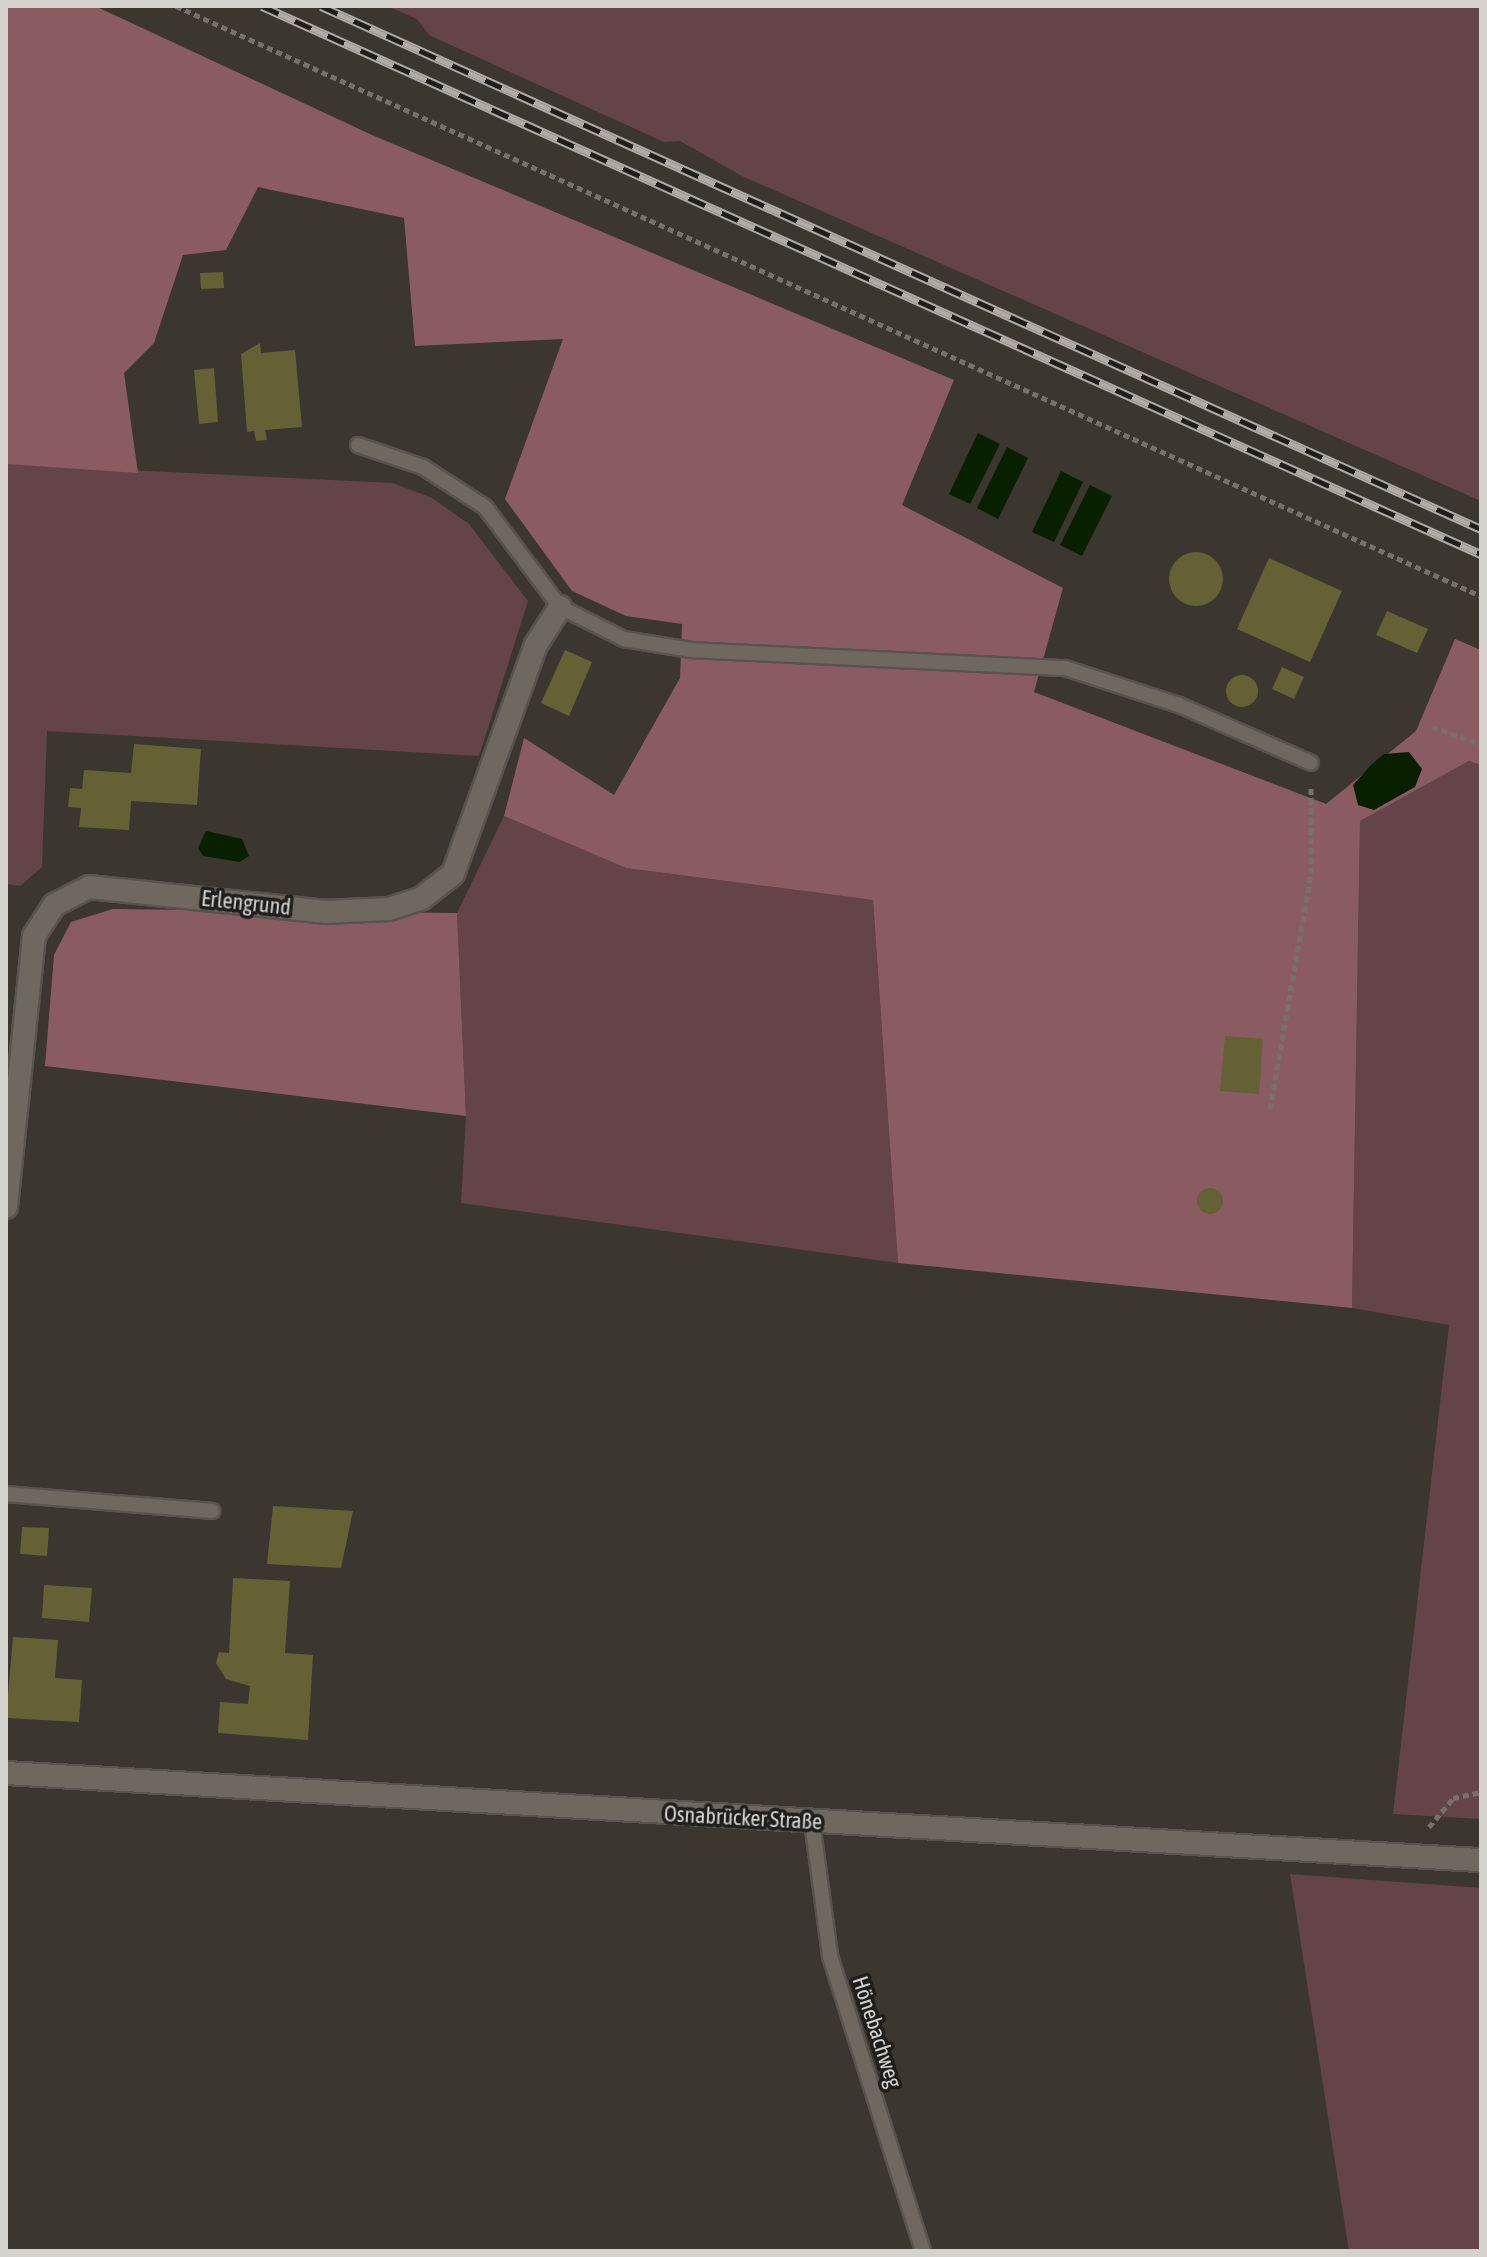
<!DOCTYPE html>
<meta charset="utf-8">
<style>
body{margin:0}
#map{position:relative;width:1487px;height:2257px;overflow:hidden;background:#3b362f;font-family:"Asap Condensed",sans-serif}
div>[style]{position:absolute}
.green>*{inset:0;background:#654449}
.forest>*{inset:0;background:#8b5b64}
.water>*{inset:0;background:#092000}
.building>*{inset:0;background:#646134}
.round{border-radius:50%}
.path>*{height:5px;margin-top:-2.5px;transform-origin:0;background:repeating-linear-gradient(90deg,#76716c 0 6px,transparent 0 10px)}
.roads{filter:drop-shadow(2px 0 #58534e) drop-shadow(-2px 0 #58534e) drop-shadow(0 2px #58534e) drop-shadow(0 -2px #58534e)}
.service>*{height:14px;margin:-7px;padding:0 7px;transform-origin:7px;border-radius:7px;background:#6e6860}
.minor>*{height:22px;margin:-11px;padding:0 11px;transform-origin:11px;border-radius:11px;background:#6e6860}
.secondary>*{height:22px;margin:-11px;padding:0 11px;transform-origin:11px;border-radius:11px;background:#6e6860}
.rail>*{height:9px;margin-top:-4.5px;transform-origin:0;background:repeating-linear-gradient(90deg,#201e1b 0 18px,#b0aba7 0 36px);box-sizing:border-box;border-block:2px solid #b0aba7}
span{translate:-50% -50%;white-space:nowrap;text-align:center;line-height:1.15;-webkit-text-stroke:7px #201e1b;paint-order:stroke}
.street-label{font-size:22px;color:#d5d1cd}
.frame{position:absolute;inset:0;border:8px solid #d5d1cd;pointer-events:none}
</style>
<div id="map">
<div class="green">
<div style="clip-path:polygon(387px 6px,1481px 6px,1481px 501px,742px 176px,680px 141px,664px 142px,429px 35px,417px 19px)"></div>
<div style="clip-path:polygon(6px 464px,393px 483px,432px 498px,469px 524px,528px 601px,479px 756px,47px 731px,42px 867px,20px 886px,6px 884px)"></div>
<div style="clip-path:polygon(1469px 761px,1481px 765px,1481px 1819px,1393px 1814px,1449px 1325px,1352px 1308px,1360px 821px)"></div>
<div style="clip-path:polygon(504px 816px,626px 868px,873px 900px,898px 1263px,461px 1203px,466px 1116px,457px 913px)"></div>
<div style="clip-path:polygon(1290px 1874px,1481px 1888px,1481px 2251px,1349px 2251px)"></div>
</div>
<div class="forest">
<div style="clip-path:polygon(6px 6px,95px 6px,372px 135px,954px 380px,902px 505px,1063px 588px,1034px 692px,1326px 804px,1416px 731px,1455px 639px,1481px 650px,1481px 765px,1469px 761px,1360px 821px,1352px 1308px,898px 1263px,873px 900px,626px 868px,504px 816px,524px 738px,614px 795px,680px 678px,682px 624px,626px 616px,572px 591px,505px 499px,563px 339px,415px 346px,404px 218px,258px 187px,226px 250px,183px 255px,154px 343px,124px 373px,138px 473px,6px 464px)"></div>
<div style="clip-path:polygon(113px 909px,457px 913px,466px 1116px,45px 1066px,54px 955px,71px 922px)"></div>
</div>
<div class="water">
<div style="clip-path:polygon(978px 433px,1000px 444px,970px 504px,949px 494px)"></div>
<div style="clip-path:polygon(1007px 447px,1028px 458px,998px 519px,977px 508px)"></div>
<div style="clip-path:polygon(1061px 471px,1083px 482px,1054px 542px,1032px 532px)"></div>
<div style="clip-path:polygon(1090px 485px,1112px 496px,1082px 556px,1060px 545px)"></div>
<div style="clip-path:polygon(1409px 752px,1422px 769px,1415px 787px,1374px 810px,1358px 805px,1353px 785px,1371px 765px,1384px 754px)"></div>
<div style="clip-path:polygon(206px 831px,242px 839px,249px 856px,240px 862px,203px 856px,198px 848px)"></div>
</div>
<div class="building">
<div style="clip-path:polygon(223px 272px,224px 288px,201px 289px,200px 273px)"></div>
<div style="clip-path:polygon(260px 343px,261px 353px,295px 350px,302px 427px,265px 430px,267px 440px,256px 441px,254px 431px,247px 432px,241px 354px)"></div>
<div style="clip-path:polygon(214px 368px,218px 422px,199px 424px,194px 370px)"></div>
<div class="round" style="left:1169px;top:552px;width:54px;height:54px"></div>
<div style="clip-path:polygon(1269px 558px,1342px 591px,1310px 662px,1237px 629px)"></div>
<div style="clip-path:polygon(1387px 611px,1428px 629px,1417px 653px,1376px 635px)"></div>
<div style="clip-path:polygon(565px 650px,592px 662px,569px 716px,541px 703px)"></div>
<div style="clip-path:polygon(1282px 667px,1304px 677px,1294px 699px,1272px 689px)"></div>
<div class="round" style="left:1226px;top:675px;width:32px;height:32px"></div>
<div style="clip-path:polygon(134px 744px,201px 749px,197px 805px,131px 801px,129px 830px,79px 827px,81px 808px,68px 807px,70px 788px,82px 789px,84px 770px,131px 773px)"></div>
<div style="clip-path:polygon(1225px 1036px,1263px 1039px,1259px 1094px,1220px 1091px)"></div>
<div class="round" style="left:1197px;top:1188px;width:26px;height:26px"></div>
<div style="clip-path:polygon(273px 1506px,353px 1511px,341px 1568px,267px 1564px)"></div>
<div style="clip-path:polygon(22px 1527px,49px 1528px,47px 1556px,20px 1554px)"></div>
<div style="clip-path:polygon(233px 1578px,290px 1581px,285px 1653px,313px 1655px,308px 1740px,218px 1733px,220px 1702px,248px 1704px,250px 1686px,226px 1679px,216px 1663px,219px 1652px,229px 1653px)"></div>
<div style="clip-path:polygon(44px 1585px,92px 1588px,89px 1622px,42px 1618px)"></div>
<div style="clip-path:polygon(13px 1637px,58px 1640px,55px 1678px,82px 1680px,79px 1722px,6px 1718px)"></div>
</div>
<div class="path">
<div style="left:176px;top:6px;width:1432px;rotate:24.33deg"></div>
<div style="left:1432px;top:727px;width:52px;rotate:19.1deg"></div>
<div style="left:1270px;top:1109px;width:239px;rotate:-80.1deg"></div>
<div style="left:1311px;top:874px;width:89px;rotate:-90deg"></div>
<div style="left:1429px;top:1827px;width:38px;rotate:-50deg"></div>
<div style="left:1453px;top:1798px;width:29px;rotate:-12deg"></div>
</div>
<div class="roads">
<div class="service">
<div style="left:358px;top:445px;width:69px;rotate:18.7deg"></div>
<div style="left:423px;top:467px;width:74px;rotate:32.8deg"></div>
<div style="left:485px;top:507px;width:125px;rotate:53.1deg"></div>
<div style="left:560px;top:607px;width:72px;rotate:26.6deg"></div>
<div style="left:624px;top:639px;width:68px;rotate:9.3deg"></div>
<div style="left:691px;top:650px;width:374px;rotate:2.8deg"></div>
<div style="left:1065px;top:668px;width:120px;rotate:18deg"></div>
<div style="left:1179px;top:705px;width:144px;rotate:23.7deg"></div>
<div style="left:6px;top:1494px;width:207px;rotate:4.7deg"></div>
<div style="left:812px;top:1822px;width:135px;rotate:82.3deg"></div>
<div style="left:830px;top:1956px;width:309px;rotate:72.5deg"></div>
</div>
<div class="minor">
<div style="left:6px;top:1207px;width:272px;rotate:-84.1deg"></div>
<div style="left:34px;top:936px;width:37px;rotate:-57deg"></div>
<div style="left:54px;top:905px;width:39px;rotate:-27deg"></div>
<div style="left:89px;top:887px;width:237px;rotate:6deg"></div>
<div style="left:325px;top:912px;width:64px;rotate:-2.7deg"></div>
<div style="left:389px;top:909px;width:35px;rotate:-18deg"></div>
<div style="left:422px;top:898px;width:39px;rotate:-38deg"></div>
<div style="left:453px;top:874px;width:244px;rotate:-70.1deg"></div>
<div style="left:536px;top:645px;width:45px;rotate:-57.7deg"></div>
</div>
<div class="secondary">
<div style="left:6px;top:1773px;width:1478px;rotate:3.38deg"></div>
</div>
</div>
<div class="rail">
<div style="left:262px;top:6px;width:1337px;rotate:24.21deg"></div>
<div style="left:321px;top:6px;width:1272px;rotate:24.27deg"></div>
</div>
<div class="street-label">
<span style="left:246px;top:903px;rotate:6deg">Erlengrund</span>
<span style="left:743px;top:1818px;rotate:3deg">Osnabrücker Straße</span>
<span style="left:877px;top:2032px;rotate:72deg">Hönebachweg</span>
</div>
<div class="frame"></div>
</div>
